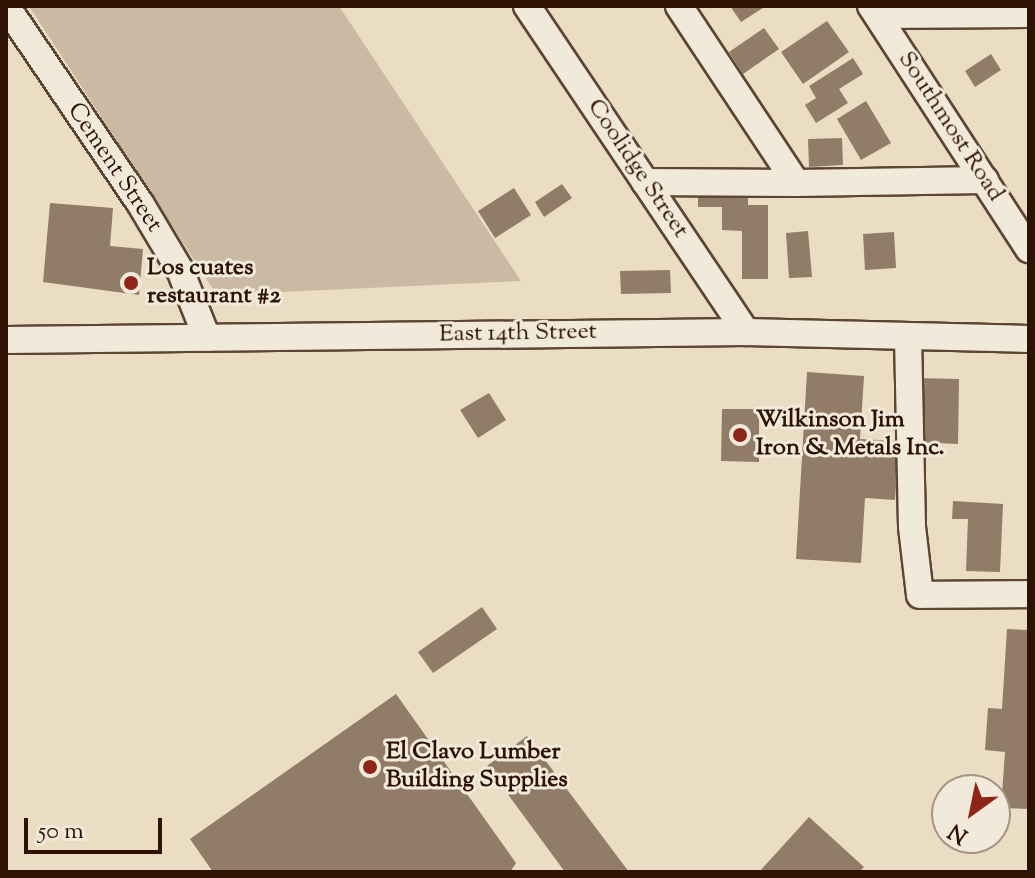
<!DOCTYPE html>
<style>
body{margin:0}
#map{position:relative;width:1035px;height:878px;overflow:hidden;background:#eaddc4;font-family:"Sorts Mill Goudy",serif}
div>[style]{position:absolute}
.green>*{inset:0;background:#cabaa3}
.building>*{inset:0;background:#907c67}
.roads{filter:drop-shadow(2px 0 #5d4533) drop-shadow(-2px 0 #5d4533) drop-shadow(0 2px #5d4533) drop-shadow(0 -2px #5d4533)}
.minor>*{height:26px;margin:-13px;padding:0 13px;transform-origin:13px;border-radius:13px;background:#f1e9d9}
.dots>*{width:22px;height:22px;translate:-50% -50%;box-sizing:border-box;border:4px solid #f1e9d9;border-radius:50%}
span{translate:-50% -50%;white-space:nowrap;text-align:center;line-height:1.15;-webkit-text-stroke:6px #f1e9d9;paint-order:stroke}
.street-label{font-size:24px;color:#2e1203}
.poi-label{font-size:24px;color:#2e1203;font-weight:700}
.left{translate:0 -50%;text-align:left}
.frame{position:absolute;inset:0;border:8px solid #2e1203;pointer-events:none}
.north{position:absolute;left:931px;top:774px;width:80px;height:80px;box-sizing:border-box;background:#f1e9d9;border:2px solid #a39383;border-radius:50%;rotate:213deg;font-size:22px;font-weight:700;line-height:32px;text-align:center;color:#2e1203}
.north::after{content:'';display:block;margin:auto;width:28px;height:36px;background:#8f2418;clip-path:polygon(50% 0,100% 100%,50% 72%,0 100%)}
.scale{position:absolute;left:24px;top:818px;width:138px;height:36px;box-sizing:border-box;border:4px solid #2e1203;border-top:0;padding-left:10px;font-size:24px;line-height:28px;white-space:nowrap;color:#2e1203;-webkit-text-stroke:6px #f1e9d9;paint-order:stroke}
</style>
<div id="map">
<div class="green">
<div style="clip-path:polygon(29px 6px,339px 6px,521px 281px,217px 295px)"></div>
</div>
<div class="building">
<div style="clip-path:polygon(730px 6px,766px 6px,741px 22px)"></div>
<div style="clip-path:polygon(827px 21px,849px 52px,803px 84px,781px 52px)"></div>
<div style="clip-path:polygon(764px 28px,779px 49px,743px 74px,729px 52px)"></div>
<div style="clip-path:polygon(991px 54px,1001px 70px,975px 87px,965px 71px)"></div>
<div style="clip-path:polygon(853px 58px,863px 74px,839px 89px,848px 103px,816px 123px,805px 105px,816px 98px,809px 86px)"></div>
<div style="clip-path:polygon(866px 101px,891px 143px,861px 160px,837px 119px)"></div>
<div style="clip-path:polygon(842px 138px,843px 165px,809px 167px,808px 139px)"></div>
<div style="clip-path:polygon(562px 184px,572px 198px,544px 217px,535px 202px)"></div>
<div style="clip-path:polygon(698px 187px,748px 188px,748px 205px,768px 205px,768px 279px,742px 279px,742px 231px,722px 230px,722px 207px,698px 207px)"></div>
<div style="clip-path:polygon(514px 188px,531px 215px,495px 238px,478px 211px)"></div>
<div style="clip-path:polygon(50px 203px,113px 208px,110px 246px,143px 249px,139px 295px,43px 282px)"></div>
<div style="clip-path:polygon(808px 231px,812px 277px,789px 278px,786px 233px)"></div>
<div style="clip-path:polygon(894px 232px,896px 268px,865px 270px,863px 234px)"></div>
<div style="clip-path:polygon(670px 270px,671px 293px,621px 294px,620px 271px)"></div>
<div style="clip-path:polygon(807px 372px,864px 376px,860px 439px,899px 441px,895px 500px,865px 498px,861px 563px,796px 559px)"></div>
<div style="clip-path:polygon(916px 378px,959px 379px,958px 444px,914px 442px)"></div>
<div style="clip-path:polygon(489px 393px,506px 420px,478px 438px,460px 410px)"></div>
<div style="clip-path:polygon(722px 409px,759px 409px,759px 462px,721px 461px)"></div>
<div style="clip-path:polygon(953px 501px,1003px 504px,1000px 572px,966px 571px,968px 519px,952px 519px)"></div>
<div style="clip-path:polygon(482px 607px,497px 629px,433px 673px,418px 652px)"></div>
<div style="clip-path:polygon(1007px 629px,1029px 630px,1029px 809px,1001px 808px,1005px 752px,985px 750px,988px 708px,1002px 709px)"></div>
<div style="clip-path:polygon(396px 694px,516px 863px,510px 872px,213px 872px,190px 839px)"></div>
<div style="clip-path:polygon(527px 736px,629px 872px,565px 872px,487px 766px)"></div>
<div style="clip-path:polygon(809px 817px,864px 867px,859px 872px,759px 872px)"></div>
</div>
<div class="roads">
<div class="minor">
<div style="left:6px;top:6px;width:238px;rotate:55.8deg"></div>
<div style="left:140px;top:203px;width:78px;rotate:59.2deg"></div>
<div style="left:180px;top:270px;width:73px;rotate:68.3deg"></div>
<div style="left:527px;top:6px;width:393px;rotate:56.1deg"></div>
<div style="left:679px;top:6px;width:212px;rotate:56.5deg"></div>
<div style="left:796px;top:183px;width:189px;rotate:-0.9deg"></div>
<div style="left:871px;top:6px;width:290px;rotate:57deg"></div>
<div style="left:878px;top:15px;width:151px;rotate:-0.4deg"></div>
<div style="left:645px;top:182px;width:151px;rotate:0.4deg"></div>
<div style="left:908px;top:336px;width:191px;rotate:88.8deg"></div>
<div style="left:912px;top:527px;width:68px;rotate:83.3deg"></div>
<div style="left:920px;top:595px;width:109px;rotate:-0.5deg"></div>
<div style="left:6px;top:340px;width:740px;rotate:-0.62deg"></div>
<div style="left:746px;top:332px;width:283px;rotate:1.4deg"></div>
</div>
</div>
<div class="dots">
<div style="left:131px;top:283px;background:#8f2418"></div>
<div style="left:740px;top:435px;background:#8f2418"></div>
<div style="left:370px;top:767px;background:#8f2418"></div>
</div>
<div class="street-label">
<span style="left:950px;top:127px;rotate:57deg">Southmost Road</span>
<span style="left:114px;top:168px;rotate:56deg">Cement Street</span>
<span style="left:637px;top:169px;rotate:56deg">Coolidge Street</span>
<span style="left:518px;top:334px;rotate:-1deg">East 14th Street</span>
</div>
<div class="poi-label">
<span class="left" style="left:147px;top:283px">Los cuates<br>restaurant #2</span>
<span class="left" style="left:756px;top:435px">Wilkinson Jim<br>Iron &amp; Metals Inc.</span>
<span class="left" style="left:386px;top:767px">El Clavo Lumber<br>Building Supplies</span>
</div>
<div class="frame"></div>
<div class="north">N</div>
<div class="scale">50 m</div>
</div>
